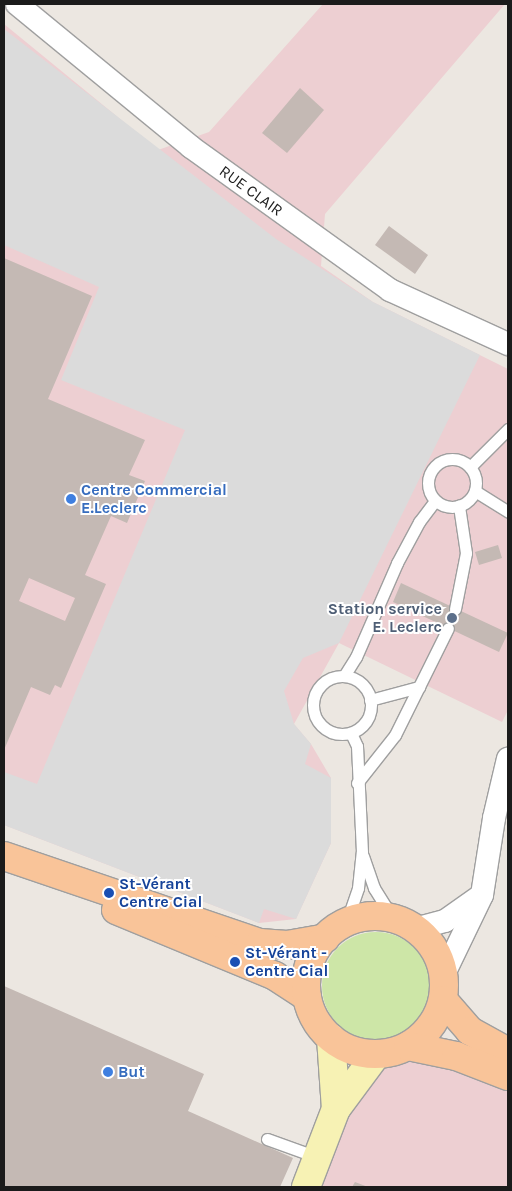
<!DOCTYPE html>
<meta charset="utf-8">
<style>
body{margin:0}
#map{position:relative;width:512px;height:1191px;overflow:hidden;background:#ece7e1;font-family:Karla,sans-serif}
div>[style]{position:absolute}
.commercial>*{inset:0;background:#edcfd2}
.grass>*{inset:0;background:#cde6a7}
.round{border-radius:50%}
.parking>*{inset:0;background:#dbdbdb}
.building>*{inset:0;background:#c4b9b4}
.roads{filter:drop-shadow(1px 0 #9f9f9f) drop-shadow(-1px 0 #9f9f9f) drop-shadow(0 1px #9f9f9f) drop-shadow(0 -1px #9f9f9f)}
.lane>*{height:11px;margin:-5.5px;padding:0 5.5px;transform-origin:5.5px;border-radius:5.5px;background:#fff}
.lane>.ring{margin:-5.5px;padding:0;box-sizing:content-box;background:none;border:11px solid #fff;border-radius:50%}
.street>*{height:22px;margin:-11px;padding:0 11px;transform-origin:11px;border-radius:11px;background:#fff}
.secondary>*{height:28px;margin:-14px;padding:0 14px;transform-origin:14px;border-radius:14px;background:#f7f2b4}
.primary>*{height:28px;margin:-14px;padding:0 14px;transform-origin:14px;border-radius:14px;background:#f9c499}
.primary>.ring{margin:-14px;padding:0;box-sizing:content-box;background:none;border:28px solid #f9c499;border-radius:50%}
.dots>*{width:14px;height:14px;translate:-50% -50%;box-sizing:border-box;border:2px solid #fff;border-radius:50%}
span{translate:-50% -50%;white-space:nowrap;text-align:center;line-height:1.15;-webkit-text-stroke:4px #fff;paint-order:stroke}
.street-label{font-size:16px;color:#1b1b1b}
.shop-label{font-size:16px;color:#366cbe;font-weight:700}
.left{translate:0 -50%;text-align:left}
.service-label{font-size:16px;color:#4e5e75;font-weight:700}
.right{translate:-100% -50%;text-align:right}
.transit-label{font-size:16px;color:#164399;font-weight:700}
.frame{position:absolute;inset:0;border:5px solid #1b1b1b;pointer-events:none}
</style>
<div id="map">
<div class="commercial">
<div style="clip-path:polygon(323px 4px,505px 4px,325px 214px,321px 266px,373px 302px,508px 369px,508px 710px,502px 722px,339px 643px,294px 724px,311px 744px,331px 778px,331px 843px,296px 919px,259px 923px,4px 825px,4px 24px,158px 150px,209px 132px)"></div>
<div style="clip-path:polygon(442px 1060px,508px 1086px,508px 1187px,316px 1187px,363px 1081px,385px 1068px,414px 1061px)"></div>
</div>
<div class="grass">
<div class="round" style="left:322px;top:932px;width:108px;height:108px"></div>
</div>
<div class="parking">
<div style="clip-path:polygon(4px 29px,276px 239px,373px 302px,480px 355px,339px 643px,303px 658px,284px 691px,294px 724px,311px 744px,305px 764px,331px 778px,331px 843px,296px 919px,264px 909px,259px 923px,4px 825px,4px 772px,37px 784px,185px 430px,61px 380px,99px 287px,4px 245px)"></div>
</div>
<div class="building">
<div style="clip-path:polygon(300px 88px,324px 110px,287px 153px,262px 133px)"></div>
<div style="clip-path:polygon(389px 226px,428px 255px,415px 274px,375px 245px)"></div>
<div style="clip-path:polygon(evenodd,4px 258px,92px 296px,48px 399px,145px 440px,129px 475px,145px 481px,127px 523px,111px 516px,85px 575px,106px 584px,61px 688px,55px 685px,50px 695px,31px 687px,4px 750px,4px 258px,29px 578px,75px 598px,65px 621px,19px 601px,29px 578px)"></div>
<div style="clip-path:polygon(498px 545px,502px 558px,479px 565px,475px 552px)"></div>
<div style="clip-path:polygon(401px 583px,508px 633px,499px 652px,393px 602px)"></div>
<div style="clip-path:polygon(4px 986px,204px 1074px,188px 1111px,293px 1158px,280px 1187px,4px 1187px)"></div>
<div style="clip-path:polygon(355px 1182px,368px 1187px,352px 1187px)"></div>
</div>
<div class="roads">
<div class="lane">
<div class="ring" style="left:428px;top:459px;width:37px;height:37px"></div>
<div style="left:470px;top:467px;width:54px;rotate:-45deg"></div>
<div style="left:475px;top:491px;width:39px;rotate:32deg"></div>
<div style="left:455px;top:609px;width:57px;rotate:-78.9deg"></div>
<div style="left:466px;top:553px;width:48px;rotate:-98.5deg"></div>
<div style="left:344px;top:676px;width:22px;rotate:-58deg"></div>
<div style="left:356px;top:657px;width:103px;rotate:-66.4deg"></div>
<div style="left:397px;top:563px;width:47px;rotate:-61.8deg"></div>
<div style="left:419px;top:522px;width:26px;rotate:-53deg"></div>
<div class="ring" style="left:313px;top:676px;width:47px;height:47px"></div>
<div style="left:370px;top:700px;width:51px;rotate:-14.9deg"></div>
<div style="left:357px;top:783px;width:61px;rotate:-51.6deg"></div>
<div style="left:395px;top:735px;width:119px;rotate:-63.6deg"></div>
<div style="left:363px;top:856px;width:34px;rotate:71deg"></div>
<div style="left:374px;top:888px;width:36px;rotate:58deg"></div>
<div style="left:346px;top:923px;width:37px;rotate:-71deg"></div>
<div style="left:358px;top:888px;width:36px;rotate:-84deg"></div>
<div style="left:362px;top:852px;width:106px;rotate:-92.7deg"></div>
<div style="left:357px;top:746px;width:14px;rotate:-115deg"></div>
<div style="left:267px;top:1139px;width:53px;rotate:19.8deg"></div>
</div>
<div class="street">
<div style="left:17px;top:4px;width:225px;rotate:39.4deg"></div>
<div style="left:191px;top:147px;width:245px;rotate:35.7deg"></div>
<div style="left:390px;top:290px;width:130px;rotate:24.6deg"></div>
<div style="left:415px;top:929px;width:31px;rotate:-15deg"></div>
<div style="left:445px;top:921px;width:42px;rotate:-35.2deg"></div>
<div style="left:443px;top:976px;width:90px;rotate:-64.3deg"></div>
<div style="left:482px;top:895px;width:78px;rotate:-81.1deg"></div>
<div style="left:494px;top:818px;width:61px;rotate:-76.7deg"></div>
</div>
<div class="secondary">
<div style="left:331px;top:1038px;width:71px;rotate:86deg"></div>
<div style="left:306px;top:1187px;width:84px;rotate:-69deg"></div>
<div style="left:336px;top:1109px;width:67px;rotate:-53.5deg"></div>
</div>
<div class="primary">
<div style="left:4px;top:856px;width:270px;rotate:18.8deg"></div>
<div style="left:260px;top:943px;width:27px;rotate:4deg"></div>
<div style="left:287px;top:945px;width:39px;rotate:-10deg"></div>
<div style="left:116px;top:910px;width:172px;rotate:22.5deg"></div>
<div style="left:275px;top:976px;width:38px;rotate:33deg"></div>
<div class="ring" style="left:306px;top:916px;width:110px;height:110px"></div>
<div style="left:443px;top:1000px;width:41px;rotate:48.9deg"></div>
<div style="left:470px;top:1031px;width:43px;rotate:28.9deg"></div>
<div style="left:408px;top:1046px;width:49px;rotate:11.8deg"></div>
<div style="left:456px;top:1056px;width:56px;rotate:21deg"></div>
</div>
</div>
<div class="dots">
<div style="left:71px;top:499px;background:#3f7fe0"></div>
<div style="left:452px;top:618px;background:#5c6f8a"></div>
<div style="left:109px;top:893px;background:#1a4fb4"></div>
<div style="left:235px;top:962px;background:#1a4fb4"></div>
<div style="left:108px;top:1072px;background:#3f7fe0"></div>
</div>
<div class="street-label">
<span style="left:251px;top:191px;rotate:36deg">RUE CLAIR</span>
</div>
<div class="shop-label">
<span class="left" style="left:81px;top:499px">Centre Commercial<br>E.Leclerc</span>
<span class="left" style="left:118px;top:1072px">But</span>
</div>
<div class="service-label">
<span class="right" style="left:442px;top:618px">Station service<br>E. Leclerc</span>
</div>
<div class="transit-label">
<span class="left" style="left:119px;top:893px">St-Vérant<br>Centre Cial</span>
<span class="left" style="left:245px;top:962px">St-Vérant -<br>Centre Cial</span>
</div>
<div class="frame"></div>
</div>
